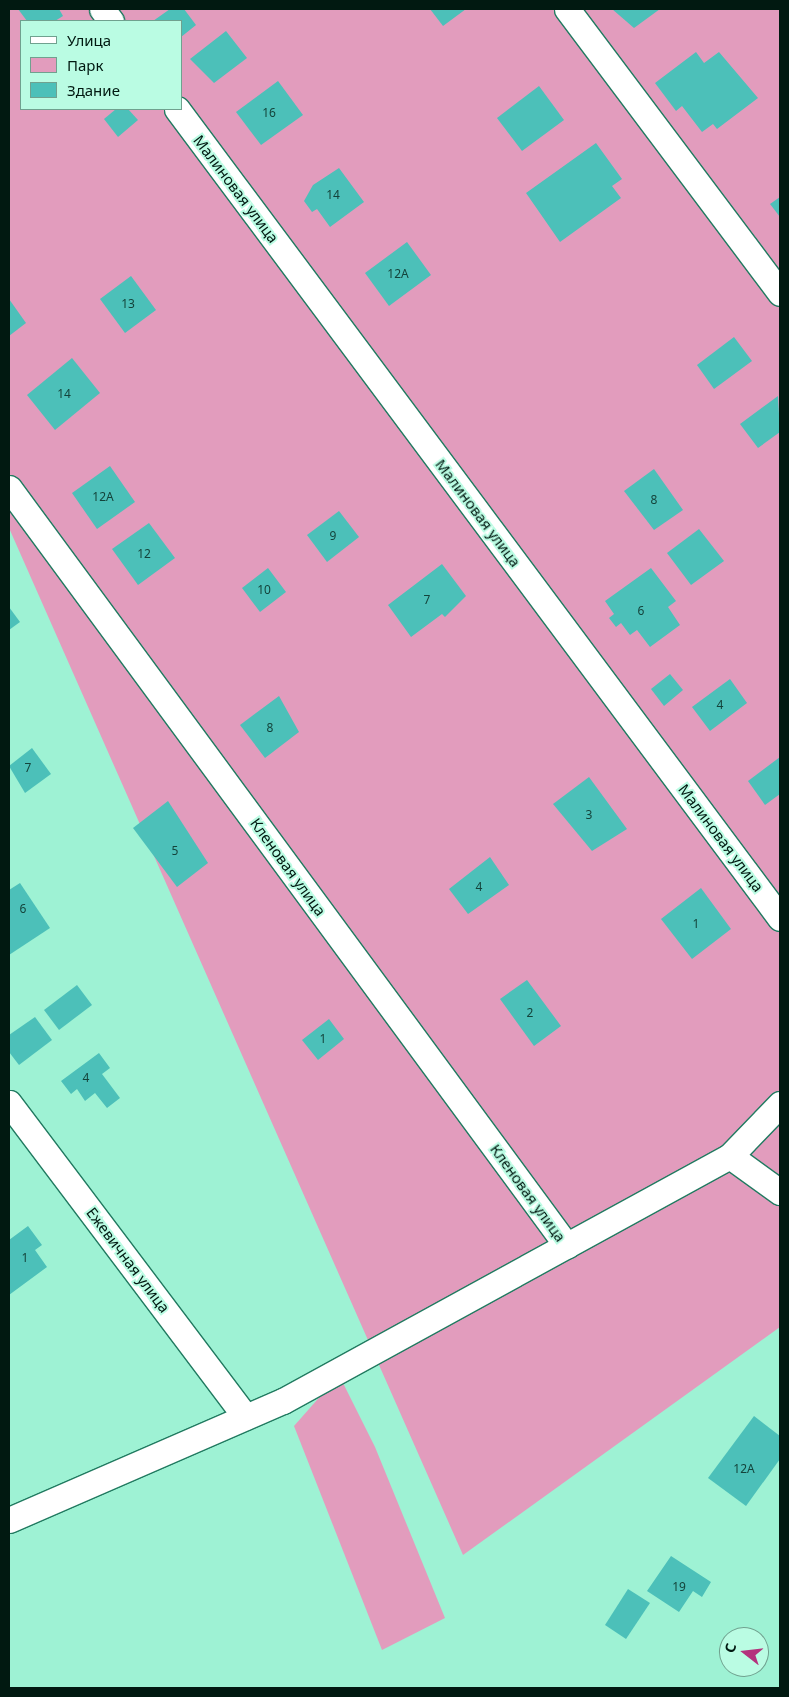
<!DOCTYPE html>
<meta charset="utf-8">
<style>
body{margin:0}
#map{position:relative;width:789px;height:1697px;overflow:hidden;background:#9ef2d4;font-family:"Noto Sans",sans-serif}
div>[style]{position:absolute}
.green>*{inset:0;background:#e29cbd}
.building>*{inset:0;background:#4cc0b9}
.roads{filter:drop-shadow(1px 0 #227b61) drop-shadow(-1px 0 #227b61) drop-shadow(0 1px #227b61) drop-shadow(0 -1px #227b61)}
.minor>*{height:25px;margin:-12.5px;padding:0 12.5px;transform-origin:12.5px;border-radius:12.5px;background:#fff}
span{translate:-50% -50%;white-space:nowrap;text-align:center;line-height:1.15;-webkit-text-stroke:4px #bafce3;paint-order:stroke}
.number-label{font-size:12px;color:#14433b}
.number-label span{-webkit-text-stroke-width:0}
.street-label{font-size:15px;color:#011911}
.frame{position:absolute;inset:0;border:10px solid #011911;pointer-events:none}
.legend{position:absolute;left:20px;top:20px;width:162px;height:90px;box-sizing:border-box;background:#bafce3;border:1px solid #70a18f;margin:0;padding:6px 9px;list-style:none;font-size:15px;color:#011911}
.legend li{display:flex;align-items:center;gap:10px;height:25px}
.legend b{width:25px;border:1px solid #70a18f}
.north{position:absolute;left:719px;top:1627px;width:50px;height:50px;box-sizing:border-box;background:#bafce3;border:1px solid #70a18f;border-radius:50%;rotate:286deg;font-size:14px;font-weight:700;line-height:20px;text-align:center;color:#011911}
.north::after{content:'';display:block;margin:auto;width:18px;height:22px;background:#b4337d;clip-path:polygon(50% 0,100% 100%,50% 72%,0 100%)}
</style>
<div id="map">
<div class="green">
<div style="clip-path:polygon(evenodd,9px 9px,780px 9px,780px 1327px,463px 1555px,9px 528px,9px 9px,21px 21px,181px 21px,181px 109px,21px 109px,21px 21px)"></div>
<div style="clip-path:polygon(339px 1375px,375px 1447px,445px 1618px,382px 1650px,294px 1426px)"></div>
</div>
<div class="building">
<div style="clip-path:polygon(18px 9px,59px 9px,63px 16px,55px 21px,27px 21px)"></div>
<div style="clip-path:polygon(170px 9px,184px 9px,196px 25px,181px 37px,181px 21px,153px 21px)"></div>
<div style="clip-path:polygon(430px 9px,466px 9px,443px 26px)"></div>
<div style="clip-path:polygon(612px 9px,660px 9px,634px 28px)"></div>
<div style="clip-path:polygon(226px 31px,247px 58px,214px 83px,190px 59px)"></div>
<div style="clip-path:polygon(696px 52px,704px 63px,719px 52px,758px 98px,717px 129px,713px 124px,702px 132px,682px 106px,676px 111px,655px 83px)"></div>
<div style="clip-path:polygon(278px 81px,303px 115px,261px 145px,236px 112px)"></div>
<div style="clip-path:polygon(539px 86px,564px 120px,522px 151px,497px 118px)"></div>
<div style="clip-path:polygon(116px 109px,128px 109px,138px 120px,118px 137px,104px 119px)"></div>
<div style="clip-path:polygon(596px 143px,622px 179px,612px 186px,621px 198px,560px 242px,526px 193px)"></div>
<div style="clip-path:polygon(339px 168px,364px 202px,330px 227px,317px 209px,312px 212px,304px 201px,313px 185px)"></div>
<div style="clip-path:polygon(780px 197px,780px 217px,770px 204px)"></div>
<div style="clip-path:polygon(407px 242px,431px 275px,389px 306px,365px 273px)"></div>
<div style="clip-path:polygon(131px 276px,156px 310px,125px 333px,100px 299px)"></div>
<div style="clip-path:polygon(9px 299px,26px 323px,9px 336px)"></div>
<div style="clip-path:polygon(734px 337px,752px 361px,714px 389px,697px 365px)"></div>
<div style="clip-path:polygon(72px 358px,100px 393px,55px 430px,27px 395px)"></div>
<div style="clip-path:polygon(778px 396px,780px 432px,758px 448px,740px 424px)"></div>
<div style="clip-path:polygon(110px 466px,135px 502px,97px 529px,72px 493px)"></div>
<div style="clip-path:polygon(654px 469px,683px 510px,654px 530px,624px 491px)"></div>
<div style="clip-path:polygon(339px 511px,359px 537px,327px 562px,307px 535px)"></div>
<div style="clip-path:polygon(149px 523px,175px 558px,138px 585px,112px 549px)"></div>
<div style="clip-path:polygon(699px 529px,724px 561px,691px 585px,667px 553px)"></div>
<div style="clip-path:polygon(442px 564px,466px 596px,445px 617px,442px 614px,411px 637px,388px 605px)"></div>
<div style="clip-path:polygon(268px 568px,286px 592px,260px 612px,242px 588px)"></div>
<div style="clip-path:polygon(651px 568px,676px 601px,668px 607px,680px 625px,650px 647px,637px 630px,630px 635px,621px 623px,616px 627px,609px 618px,614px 614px,605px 601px)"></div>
<div style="clip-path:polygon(9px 607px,20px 622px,9px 630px)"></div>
<div style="clip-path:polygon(670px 674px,683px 690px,664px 706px,651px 689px)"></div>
<div style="clip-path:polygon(730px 679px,747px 703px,710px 731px,692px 707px)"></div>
<div style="clip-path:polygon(279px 696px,299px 732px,265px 758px,240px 725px)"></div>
<div style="clip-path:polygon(32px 748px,51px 774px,25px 793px,9px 766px)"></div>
<div style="clip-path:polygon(780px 757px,780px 794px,765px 805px,748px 781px)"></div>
<div style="clip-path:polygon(589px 777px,627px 829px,592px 851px,553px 804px)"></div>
<div style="clip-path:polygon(168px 801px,208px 863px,177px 887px,133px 828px)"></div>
<div style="clip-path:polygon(490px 857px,509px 885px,468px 914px,449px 889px)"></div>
<div style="clip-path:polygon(20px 883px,50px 928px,9px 955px,9px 890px)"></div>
<div style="clip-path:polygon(701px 888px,731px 929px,692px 959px,661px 919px)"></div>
<div style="clip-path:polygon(527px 980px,561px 1026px,534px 1046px,500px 999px)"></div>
<div style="clip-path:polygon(77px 985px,92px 1005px,59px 1030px,44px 1010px)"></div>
<div style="clip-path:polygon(35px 1017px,52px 1040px,19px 1065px,9px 1052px,9px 1035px)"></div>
<div style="clip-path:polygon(329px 1019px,344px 1039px,318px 1060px,302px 1040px)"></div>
<div style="clip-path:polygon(99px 1053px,110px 1068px,102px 1074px,120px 1098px,107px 1108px,95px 1093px,85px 1101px,77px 1089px,71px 1094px,61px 1081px)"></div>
<div style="clip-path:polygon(28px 1226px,42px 1245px,35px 1250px,47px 1267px,9px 1295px,9px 1240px)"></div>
<div style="clip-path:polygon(754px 1416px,780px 1436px,780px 1459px,746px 1506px,708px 1478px)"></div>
<div style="clip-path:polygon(671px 1556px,711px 1582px,702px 1597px,693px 1591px,679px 1612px,647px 1591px)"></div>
<div style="clip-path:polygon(628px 1589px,650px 1603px,626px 1639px,605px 1625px)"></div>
</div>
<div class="roads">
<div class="minor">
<div style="left:102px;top:9px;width:15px;rotate:53deg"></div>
<div style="left:567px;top:9px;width:355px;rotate:53.1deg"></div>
<div style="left:177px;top:109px;width:1009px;rotate:53.3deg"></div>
<div style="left:9px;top:488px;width:941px;rotate:53.64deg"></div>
<div style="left:9px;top:1103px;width:393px;rotate:53deg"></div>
<div style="left:730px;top:1156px;width:72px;rotate:-46.1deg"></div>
<div style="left:9px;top:1520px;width:299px;rotate:-23.5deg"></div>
<div style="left:283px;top:1401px;width:510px;rotate:-28.73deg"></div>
<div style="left:730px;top:1156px;width:62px;rotate:35.8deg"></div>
</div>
</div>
<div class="number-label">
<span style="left:269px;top:113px">16</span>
<span style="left:333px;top:195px">14</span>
<span style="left:398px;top:274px">12А</span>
<span style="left:128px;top:304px">13</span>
<span style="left:64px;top:394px">14</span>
<span style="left:103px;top:497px">12А</span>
<span style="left:654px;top:500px">8</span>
<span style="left:333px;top:536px">9</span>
<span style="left:144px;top:554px">12</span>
<span style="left:264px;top:590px">10</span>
<span style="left:427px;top:600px">7</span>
<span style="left:641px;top:611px">6</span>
<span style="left:720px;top:705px">4</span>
<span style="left:270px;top:728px">8</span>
<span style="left:28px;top:768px">7</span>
<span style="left:589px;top:815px">3</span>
<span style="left:175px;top:851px">5</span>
<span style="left:479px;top:887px">4</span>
<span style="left:23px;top:909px">6</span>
<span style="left:696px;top:924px">1</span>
<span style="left:530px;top:1013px">2</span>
<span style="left:323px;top:1039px">1</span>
<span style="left:86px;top:1078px">4</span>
<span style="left:25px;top:1258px">1</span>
<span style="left:744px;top:1469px">12А</span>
<span style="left:679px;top:1587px">19</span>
</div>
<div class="street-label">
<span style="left:236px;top:189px;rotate:53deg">Малиновая улица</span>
<span style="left:478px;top:513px;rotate:53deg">Малиновая улица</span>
<span style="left:721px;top:838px;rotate:53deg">Малиновая улица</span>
<span style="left:288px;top:867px;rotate:54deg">Кленовая улица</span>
<span style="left:528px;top:1193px;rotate:54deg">Кленовая улица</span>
<span style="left:128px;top:1260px;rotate:53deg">Ежевичная улица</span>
</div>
<div class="frame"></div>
<ul class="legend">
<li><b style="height:6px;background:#fff"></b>Улица</li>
<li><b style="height:14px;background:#e29cbd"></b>Парк</li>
<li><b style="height:14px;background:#4cc0b9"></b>Здание</li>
</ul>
<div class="north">С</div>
</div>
